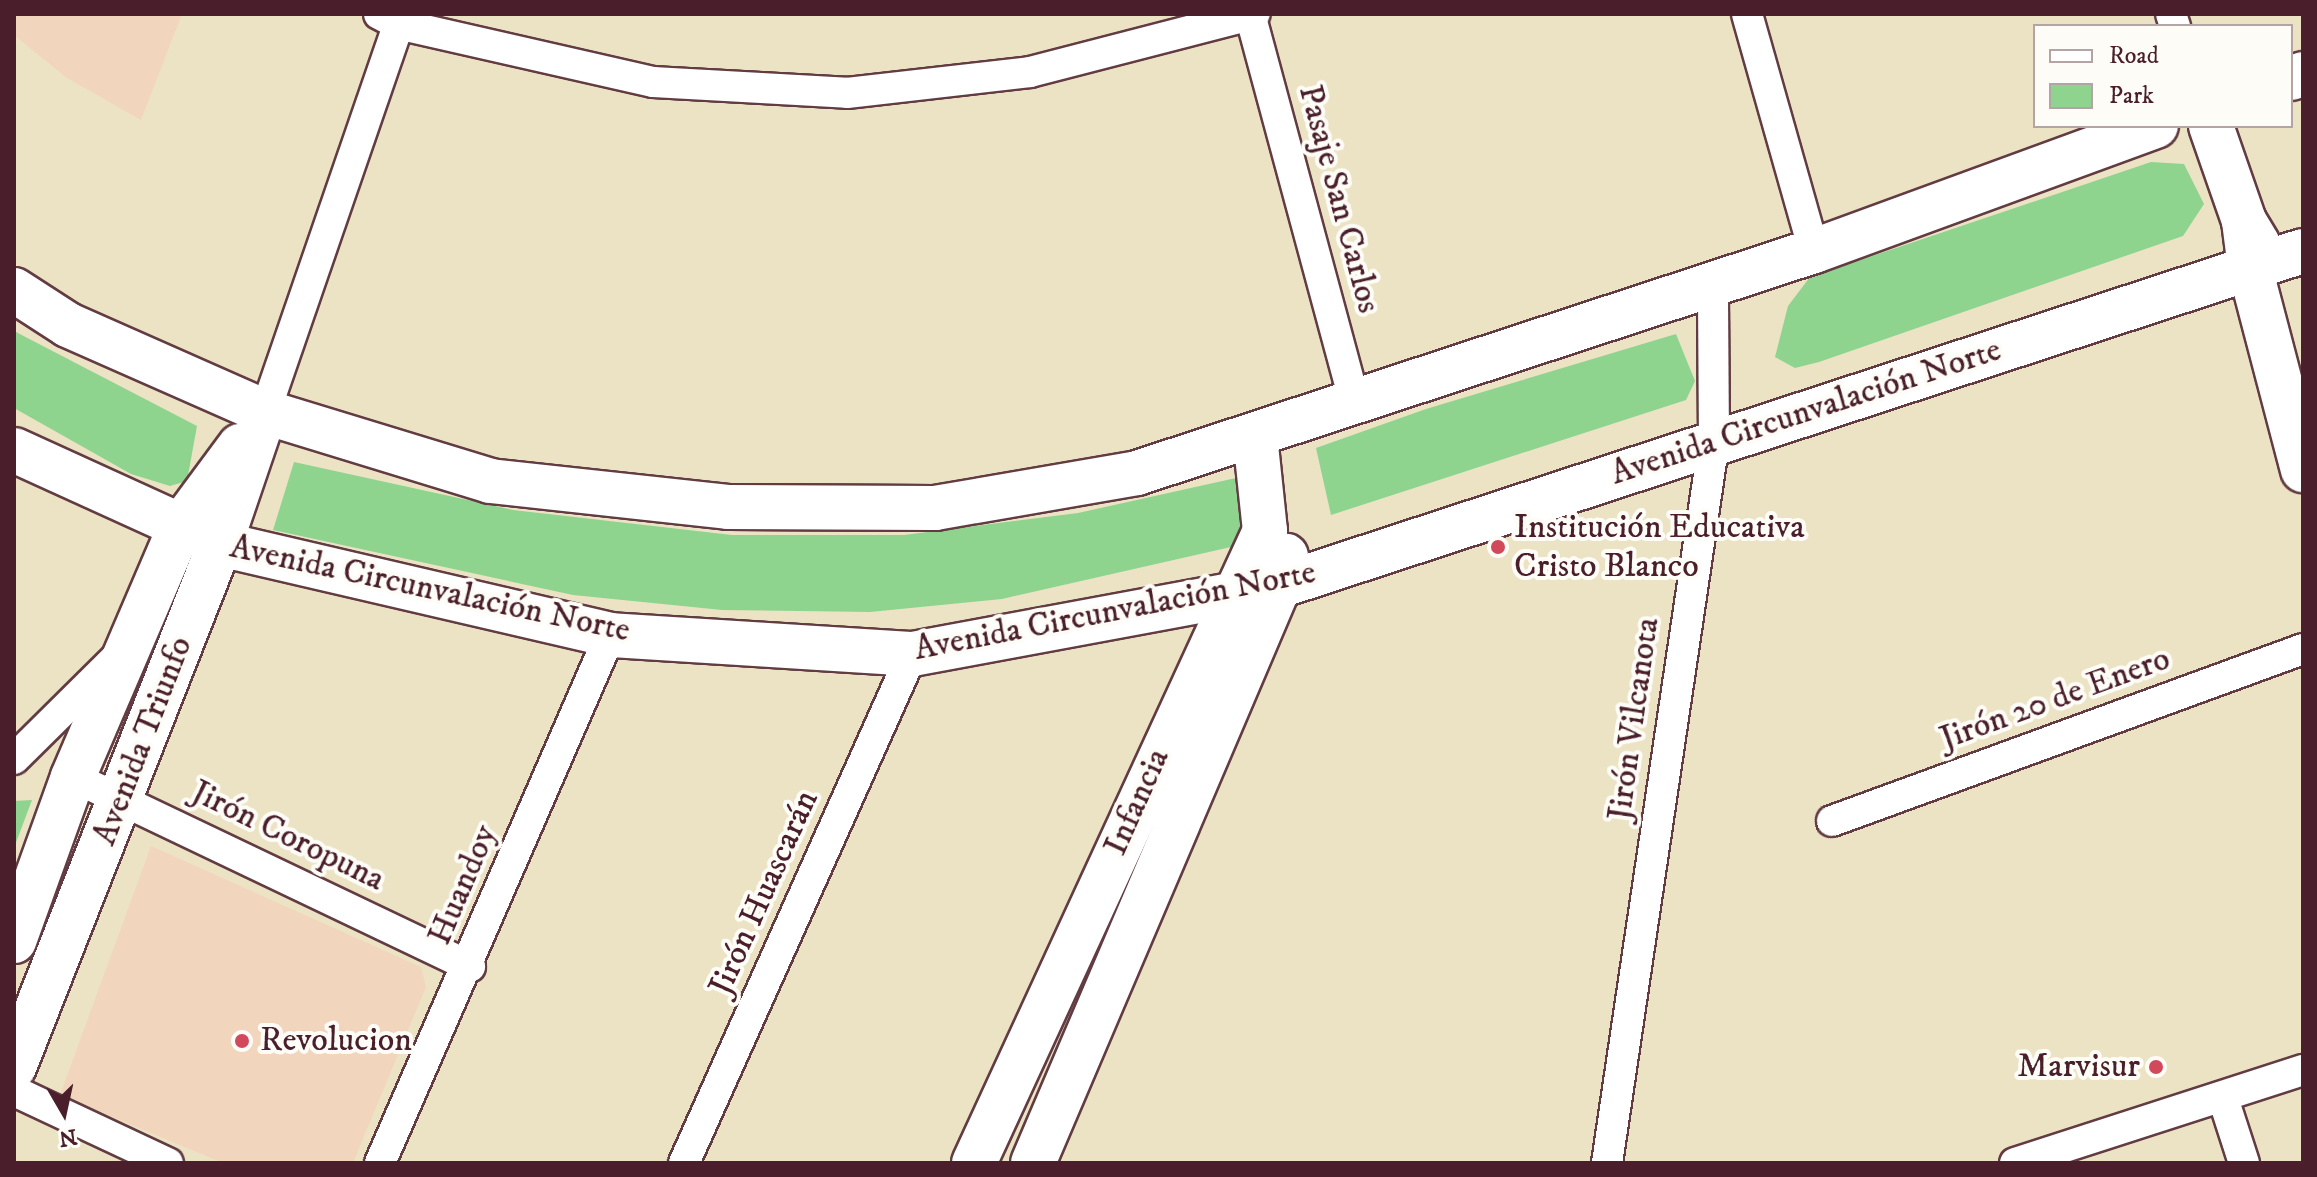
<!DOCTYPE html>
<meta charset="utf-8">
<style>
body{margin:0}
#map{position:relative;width:2317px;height:1177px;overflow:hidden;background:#ece3c4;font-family:"IM FELL DW Pica",serif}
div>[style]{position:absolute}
.built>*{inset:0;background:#f1d5bd}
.green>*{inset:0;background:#8ed48f}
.roads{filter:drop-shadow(2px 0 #623c42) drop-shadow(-2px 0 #623c42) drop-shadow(0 2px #623c42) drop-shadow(0 -2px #623c42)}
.street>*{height:30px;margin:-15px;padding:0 15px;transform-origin:15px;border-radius:15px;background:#fff}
.secondary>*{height:44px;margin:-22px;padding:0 22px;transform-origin:22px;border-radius:22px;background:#fff}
.highway>*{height:44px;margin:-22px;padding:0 22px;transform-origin:22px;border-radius:22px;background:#fff}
.dots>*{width:22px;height:22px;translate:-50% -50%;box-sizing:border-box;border:4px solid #fdfcf7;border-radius:50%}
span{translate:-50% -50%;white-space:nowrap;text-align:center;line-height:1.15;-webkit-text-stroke:8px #fdfcf7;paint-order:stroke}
.street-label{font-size:34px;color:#4a1f2b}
.poi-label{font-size:34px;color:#4a1f2b}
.left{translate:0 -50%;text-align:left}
.right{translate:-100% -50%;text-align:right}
.frame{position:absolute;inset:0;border:16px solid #4a1f2b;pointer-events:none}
.legend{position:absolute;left:2033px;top:24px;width:260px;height:104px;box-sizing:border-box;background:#fdfcf7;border:2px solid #b5a4a5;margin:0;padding:10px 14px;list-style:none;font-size:24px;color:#4a1f2b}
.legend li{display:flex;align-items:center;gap:16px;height:40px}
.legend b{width:40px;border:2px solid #b5a4a5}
.north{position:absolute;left:24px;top:1073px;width:80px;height:80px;-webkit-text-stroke:6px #fdfcf7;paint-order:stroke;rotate:171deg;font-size:22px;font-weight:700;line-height:32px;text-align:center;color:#4a1f2b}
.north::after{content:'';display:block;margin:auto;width:28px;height:36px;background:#4a1f2b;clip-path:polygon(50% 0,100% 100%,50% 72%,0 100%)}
</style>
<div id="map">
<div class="built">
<div style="clip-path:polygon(14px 14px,182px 14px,141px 120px,67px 78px,14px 35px)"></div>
<div style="clip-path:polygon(151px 846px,421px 967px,426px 987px,353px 1163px,223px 1163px,60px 1095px)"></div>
</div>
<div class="green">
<div style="clip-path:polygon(2151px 162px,2184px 164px,2204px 204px,2183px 236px,1819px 362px,1795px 368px,1775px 357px,1788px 306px,1810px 277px)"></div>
<div style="clip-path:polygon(14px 331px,197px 426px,187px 481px,170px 486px,131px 474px,14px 408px)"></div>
<div style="clip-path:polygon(1676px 334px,1695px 381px,1686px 400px,1331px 515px,1316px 448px,1426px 409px)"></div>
<div style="clip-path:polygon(294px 462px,513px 510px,732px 535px,904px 535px,1078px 513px,1245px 476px,1253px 542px,1002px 599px,870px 612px,722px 610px,573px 595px,273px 530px)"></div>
<div style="clip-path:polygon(32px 800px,14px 848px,14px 801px)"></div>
</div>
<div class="roads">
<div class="street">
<div style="left:379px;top:14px;width:21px;rotate:28deg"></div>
<div style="left:398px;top:24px;width:262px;rotate:12.8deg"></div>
<div style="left:653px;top:82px;width:194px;rotate:3.2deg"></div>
<div style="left:847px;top:93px;width:184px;rotate:-6.5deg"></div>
<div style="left:1030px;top:72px;width:232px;rotate:-14.5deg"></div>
<div style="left:1250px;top:14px;width:403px;rotate:74.9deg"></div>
<div style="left:1747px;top:14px;width:246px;rotate:74.2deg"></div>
<div style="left:2171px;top:14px;width:13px;rotate:72deg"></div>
<div style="left:265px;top:412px;width:421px;rotate:-71deg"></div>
<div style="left:14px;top:759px;width:146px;rotate:-44.7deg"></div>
<div style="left:73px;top:777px;width:440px;rotate:25.5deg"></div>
<div style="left:1832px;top:821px;width:501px;rotate:-20.06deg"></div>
<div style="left:14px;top:1091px;width:170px;rotate:25.1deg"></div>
<div style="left:2223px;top:1098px;width:68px;rotate:72.1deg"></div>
<div style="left:380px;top:1163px;width:576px;rotate:-66.46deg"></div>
<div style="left:684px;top:1163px;width:558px;rotate:-65.87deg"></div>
<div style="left:1607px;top:1163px;width:730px;rotate:-81.57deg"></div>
<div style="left:1714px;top:441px;width:157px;rotate:-90.4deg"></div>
<div style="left:2015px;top:1163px;width:303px;rotate:-17.9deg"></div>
</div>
<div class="secondary">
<div style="left:2211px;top:126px;width:101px;rotate:70.8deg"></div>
<div style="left:2244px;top:221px;width:27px;rotate:59deg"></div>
<div style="left:2244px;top:221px;width:47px;rotate:82.7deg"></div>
<div style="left:2250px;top:268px;width:209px;rotate:75.3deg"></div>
<div style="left:14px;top:941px;width:174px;rotate:-70.2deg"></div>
<div style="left:73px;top:777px;width:272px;rotate:-66.8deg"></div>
<div style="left:180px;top:527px;width:101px;rotate:-53.5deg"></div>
<div style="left:14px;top:1067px;width:562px;rotate:-68.5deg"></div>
<div style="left:220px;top:544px;width:139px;rotate:-71.2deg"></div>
<div style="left:974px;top:1163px;width:696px;rotate:-65.28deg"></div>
<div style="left:1265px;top:531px;width:96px;rotate:-96deg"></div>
<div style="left:1033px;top:1163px;width:627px;rotate:-66.91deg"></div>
<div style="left:1279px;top:586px;width:31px;rotate:-77deg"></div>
</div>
<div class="highway">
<div style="left:2291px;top:78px;width:13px;rotate:-18deg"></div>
<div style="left:14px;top:290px;width:64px;rotate:32.9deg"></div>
<div style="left:68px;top:325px;width:215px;rotate:23.8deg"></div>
<div style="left:265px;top:412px;width:235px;rotate:17deg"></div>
<div style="left:490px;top:481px;width:239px;rotate:6.2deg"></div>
<div style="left:728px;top:507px;width:207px;rotate:0.3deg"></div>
<div style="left:935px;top:508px;width:205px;rotate:-9.8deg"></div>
<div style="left:1137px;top:473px;width:712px;rotate:-18.16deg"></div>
<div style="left:1814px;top:251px;width:364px;rotate:-20.1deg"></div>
<div style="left:14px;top:450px;width:226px;rotate:24.5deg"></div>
<div style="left:220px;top:544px;width:400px;rotate:13.1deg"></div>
<div style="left:610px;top:635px;width:303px;rotate:3.6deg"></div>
<div style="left:912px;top:654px;width:373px;rotate:-10.5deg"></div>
<div style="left:1279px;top:586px;width:1077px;rotate:-18.12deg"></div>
</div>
</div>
<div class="dots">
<div style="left:1498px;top:547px;background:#d1495b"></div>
<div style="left:242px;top:1041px;background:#d1495b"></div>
<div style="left:2156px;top:1067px;background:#d1495b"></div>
</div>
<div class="street-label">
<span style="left:1339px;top:199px;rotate:75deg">Pasaje San Carlos</span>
<span style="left:1806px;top:412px;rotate:-18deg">Avenida Circunvalación Norte</span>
<span style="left:430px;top:589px;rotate:12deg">Avenida Circunvalación Norte</span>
<span style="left:1115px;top:611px;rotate:-11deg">Avenida Circunvalación Norte</span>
<span style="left:2055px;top:699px;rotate:-20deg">Jirón 20 de Enero</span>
<span style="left:1634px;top:719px;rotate:-82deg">Jirón Vilcanota</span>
<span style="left:143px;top:741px;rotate:-69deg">Avenida Triunfo</span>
<span style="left:1137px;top:802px;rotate:-66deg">Infancia</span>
<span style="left:288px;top:836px;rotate:26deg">Jirón Coropuna</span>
<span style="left:463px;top:885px;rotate:-67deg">Huandoy</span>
<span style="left:764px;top:893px;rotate:-66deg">Jirón Huascarán</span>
</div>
<div class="poi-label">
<span class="left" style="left:1514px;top:547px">Institución Educativa<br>Cristo Blanco</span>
<span class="left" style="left:260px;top:1041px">Revolucion</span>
<span class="right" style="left:2140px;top:1067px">Marvisur</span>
</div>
<div class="frame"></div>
<ul class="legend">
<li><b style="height:10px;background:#fff"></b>Road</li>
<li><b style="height:22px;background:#8ed48f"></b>Park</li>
</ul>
<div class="north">N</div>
</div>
